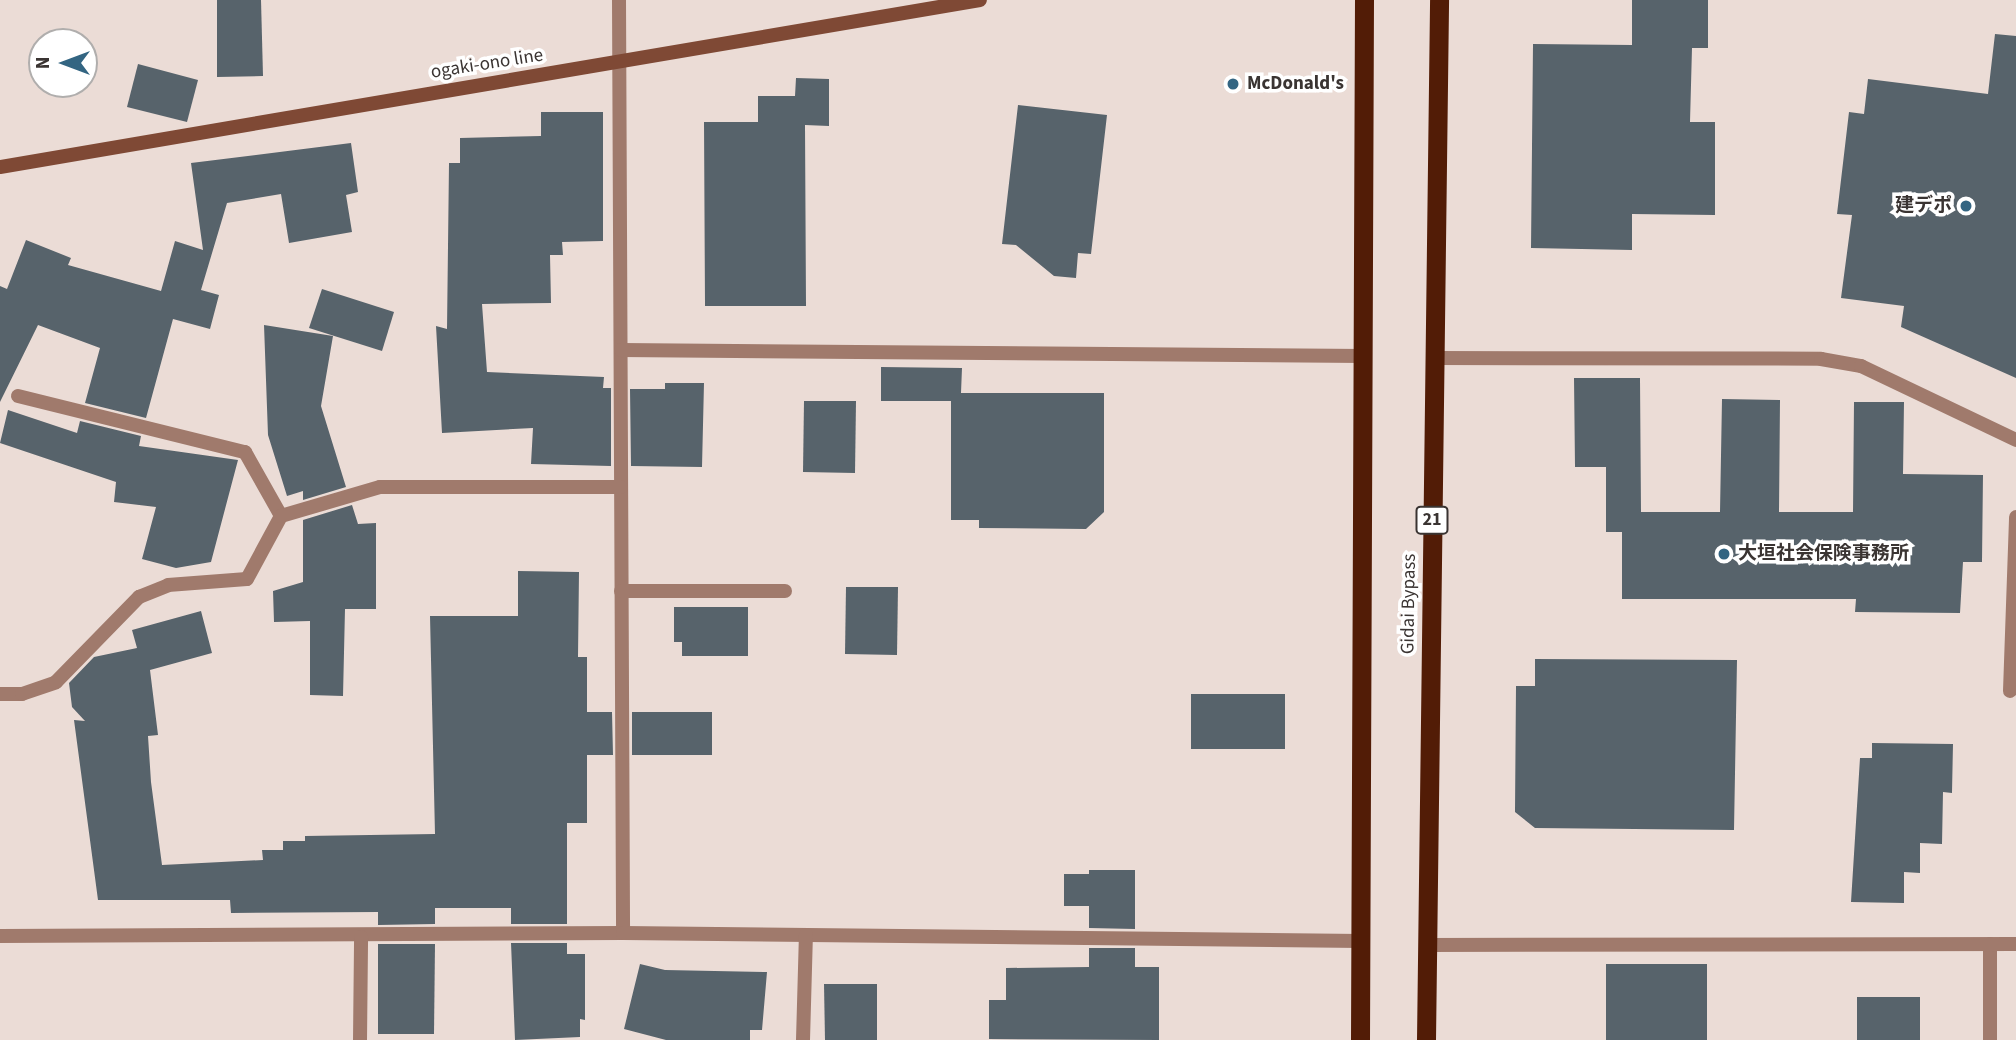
<!DOCTYPE html>
<meta charset="utf-8">
<style>
body{margin:0}
#map{position:relative;width:2016px;height:1040px;overflow:hidden;background:#ebdcd6;font-family:"Source Sans 3","Noto Sans JP",sans-serif}
div>[style]{position:absolute}
.building>*{inset:0;background:#57636b}
.minor>*{height:14px;margin:-7px;padding:0 7px;transform-origin:7px;border-radius:7px;background:#a07a6c}
.secondary>*{height:14px;margin:-7px;padding:0 7px;transform-origin:7px;border-radius:7px;background:#7f4935}
.trunk>*{height:19px;margin:-9.5px;padding:0 9.5px;transform-origin:9.5px;border-radius:9.5px;background:#521c06}
.dots>*{width:19px;height:19px;translate:-50% -50%;box-sizing:border-box;border:4px solid #fff;border-radius:50%}
span{translate:-50% -50%;white-space:nowrap;text-align:center;line-height:1.15;-webkit-text-stroke:7px #fff;paint-order:stroke}
.shield-label span{padding:2px 5px;background:#fff;border:2px solid;border-radius:5px;-webkit-text-stroke-width:0}
.shield-label{font-size:18px;color:#3a3432;font-weight:700}
.street-label{font-size:19px;color:#3a3432}
.poi-label{font-size:19px;color:#3a3432;font-weight:700}
.left{translate:0 -50%;text-align:left}
.right{translate:-100% -50%;text-align:right}
.north{position:absolute;left:28px;top:28px;width:70px;height:70px;box-sizing:border-box;background:#fff;border:2px solid #b0aead;border-radius:50%;rotate:270deg;font-size:19px;font-weight:700;line-height:28px;text-align:center;color:#3a3432}
.north::after{content:'';display:block;margin:auto;width:24px;height:32px;background:#336582;clip-path:polygon(50% 0,100% 100%,50% 72%,0 100%)}
</style>
<div id="map">
<div class="building">
<div style="clip-path:polygon(217px 0,261px 0,263px 76px,217px 77px)"></div>
<div style="clip-path:polygon(1632px 0,1708px 0,1708px 48px,1692px 48px,1690px 122px,1715px 122px,1715px 215px,1632px 214px,1632px 250px,1531px 248px,1533px 44px,1632px 45px)"></div>
<div style="clip-path:polygon(1995px 34px,2016px 36px,2016px 378px,1901px 327px,1904px 306px,1841px 298px,1852px 215px,1837px 214px,1849px 112px,1864px 114px,1868px 79px,1988px 94px)"></div>
<div style="clip-path:polygon(138px 64px,198px 80px,187px 122px,127px 107px)"></div>
<div style="clip-path:polygon(796px 78px,829px 79px,829px 126px,805px 125px,806px 306px,705px 306px,704px 122px,758px 122px,758px 96px,795px 96px)"></div>
<div style="clip-path:polygon(1018px 105px,1107px 115px,1091px 254px,1078px 253px,1076px 278px,1054px 276px,1016px 245px,1002px 244px)"></div>
<div style="clip-path:polygon(541px 112px,603px 112px,603px 241px,562px 242px,563px 255px,550px 255px,551px 303px,482px 304px,487px 372px,604px 377px,603px 388px,611px 388px,611px 466px,531px 464px,533px 428px,442px 433px,436px 326px,447px 329px,449px 163px,460px 163px,460px 138px,541px 136px)"></div>
<div style="clip-path:polygon(351px 143px,358px 192px,346px 195px,352px 232px,289px 243px,281px 194px,227px 203px,201px 290px,219px 295px,210px 329px,173px 319px,146px 418px,85px 403px,100px 348px,38px 325px,0 402px,0 286px,7px 289px,26px 240px,71px 258px,68px 265px,161px 291px,175px 241px,203px 250px,191px 163px)"></div>
<div style="clip-path:polygon(322px 289px,394px 312px,382px 351px,309px 328px)"></div>
<div style="clip-path:polygon(264px 325px,333px 336px,321px 406px,346px 487px,303px 500px,303px 491px,287px 496px,268px 435px)"></div>
<div style="clip-path:polygon(881px 367px,962px 368px,961px 393px,1104px 393px,1104px 512px,1086px 529px,979px 528px,979px 520px,951px 520px,951px 401px,881px 401px)"></div>
<div style="clip-path:polygon(1574px 378px,1640px 378px,1641px 512px,1720px 512px,1722px 399px,1780px 400px,1779px 512px,1853px 512px,1854px 402px,1904px 402px,1903px 474px,1983px 475px,1982px 562px,1963px 562px,1960px 613px,1855px 612px,1856px 599px,1622px 599px,1622px 532px,1606px 532px,1606px 467px,1575px 467px)"></div>
<div style="clip-path:polygon(665px 383px,704px 383px,702px 467px,631px 466px,630px 389px,665px 389px)"></div>
<div style="clip-path:polygon(804px 401px,856px 401px,855px 473px,803px 472px)"></div>
<div style="clip-path:polygon(8px 410px,77px 433px,80px 421px,141px 436px,139px 446px,238px 460px,211px 562px,176px 568px,142px 559px,156px 507px,114px 502px,116px 482px,0 443px)"></div>
<div style="clip-path:polygon(352px 505px,358px 524px,376px 523px,376px 609px,345px 609px,343px 696px,310px 695px,310px 621px,274px 622px,273px 591px,303px 582px,303px 520px)"></div>
<div style="clip-path:polygon(518px 571px,579px 572px,578px 657px,587px 657px,587px 712px,612px 712px,613px 755px,587px 755px,587px 823px,567px 823px,567px 924px,511px 924px,511px 908px,435px 908px,435px 924px,378px 925px,378px 912px,231px 913px,230px 900px,98px 900px,74px 720px,85px 721px,72px 707px,69px 683px,94px 657px,137px 648px,132px 630px,201px 611px,212px 653px,150px 670px,158px 735px,148px 736px,151px 782px,162px 865px,263px 860px,262px 850px,283px 850px,283px 841px,305px 841px,305px 836px,435px 834px,430px 616px,518px 616px)"></div>
<div style="clip-path:polygon(846px 587px,898px 587px,897px 655px,845px 654px)"></div>
<div style="clip-path:polygon(674px 607px,748px 607px,748px 656px,682px 656px,682px 642px,674px 642px)"></div>
<div style="clip-path:polygon(1535px 659px,1737px 660px,1734px 830px,1535px 828px,1515px 812px,1516px 686px,1535px 686px)"></div>
<div style="clip-path:polygon(1191px 694px,1285px 694px,1285px 749px,1191px 749px)"></div>
<div style="clip-path:polygon(632px 712px,712px 712px,712px 755px,632px 755px)"></div>
<div style="clip-path:polygon(1872px 743px,1953px 744px,1952px 793px,1943px 792px,1942px 844px,1920px 843px,1920px 873px,1904px 872px,1904px 903px,1851px 902px,1860px 758px,1872px 758px)"></div>
<div style="clip-path:polygon(1089px 870px,1135px 870px,1135px 929px,1089px 928px,1089px 906px,1064px 906px,1064px 874px,1089px 874px)"></div>
<div style="clip-path:polygon(511px 943px,567px 943px,567px 954px,585px 954px,585px 1020px,580px 1019px,580px 1037px,515px 1040px)"></div>
<div style="clip-path:polygon(378px 944px,435px 944px,434px 1034px,378px 1034px)"></div>
<div style="clip-path:polygon(1089px 948px,1135px 948px,1135px 967px,1159px 967px,1159px 1040px,989px 1039px,989px 1000px,1006px 1000px,1006px 968px,1089px 967px)"></div>
<div style="clip-path:polygon(640px 964px,665px 970px,767px 972px,762px 1030px,750px 1030px,750px 1040px,666px 1040px,624px 1029px)"></div>
<div style="clip-path:polygon(1606px 964px,1707px 964px,1707px 1040px,1606px 1040px)"></div>
<div style="clip-path:polygon(824px 984px,877px 984px,877px 1040px,825px 1040px)"></div>
<div style="clip-path:polygon(1857px 997px,1920px 997px,1920px 1040px,1857px 1040px)"></div>
</div>
<div class="minor">
<div style="left:619px;top:0;width:933px;rotate:89.75deg"></div>
<div style="left:621px;top:350px;width:742px;rotate:0.46deg"></div>
<div style="left:1435px;top:358px;width:386px;rotate:0.1deg"></div>
<div style="left:1821px;top:359px;width:41px;rotate:9.9deg"></div>
<div style="left:1861px;top:366px;width:172px;rotate:25.5deg"></div>
<div style="left:18px;top:396px;width:234px;rotate:13.9deg"></div>
<div style="left:245px;top:452px;width:73px;rotate:60.6deg"></div>
<div style="left:621px;top:591px;width:164px"></div>
<div style="left:2010px;top:691px;width:174px;rotate:-88deg"></div>
<div style="left:0;top:694px;width:22px"></div>
<div style="left:22px;top:694px;width:36px;rotate:-19deg"></div>
<div style="left:56px;top:682px;width:119px;rotate:-45.7deg"></div>
<div style="left:139px;top:597px;width:31px;rotate:-22deg"></div>
<div style="left:168px;top:585px;width:79px;rotate:-4.3deg"></div>
<div style="left:247px;top:579px;width:72px;rotate:-61.6deg"></div>
<div style="left:281px;top:516px;width:103px;rotate:-16.3deg"></div>
<div style="left:380px;top:487px;width:241px"></div>
<div style="left:0;top:936px;width:623px;rotate:-0.28deg"></div>
<div style="left:623px;top:933px;width:738px;rotate:0.62deg"></div>
<div style="left:1990px;top:944px;width:96px;rotate:90deg"></div>
<div style="left:1427px;top:945px;width:589px;rotate:-0.1deg"></div>
<div style="left:360px;top:1040px;width:103px;rotate:-89.4deg"></div>
<div style="left:803px;top:1040px;width:105px;rotate:-88.4deg"></div>
</div>
<div class="secondary">
<div style="left:0;top:167px;width:994px;rotate:-9.67deg"></div>
</div>
<div class="trunk">
<div style="left:1360px;top:1040px;width:1040px;rotate:-89.78deg"></div>
<div style="left:1426px;top:1040px;width:1040px;rotate:-89.28deg"></div>
</div>
<div class="dots">
<div style="left:1233px;top:84px;background:#336582"></div>
<div style="left:1966px;top:206px;background:#336582"></div>
<div style="left:1724px;top:554px;background:#336582"></div>
</div>
<div class="shield-label">
<span style="left:1432px;top:520px">21</span>
</div>
<div class="street-label">
<span style="left:487px;top:64px;rotate:-9deg">ogaki-ono line</span>
<span style="left:1409px;top:604px;rotate:-89deg">Gidai Bypass</span>
</div>
<div class="poi-label">
<span class="left" style="left:1247px;top:84px">McDonald's</span>
<span class="right" style="left:1952px;top:206px">建デポ</span>
<span class="left" style="left:1738px;top:554px">大垣社会保険事務所</span>
</div>
<div class="north">N</div>
</div>
